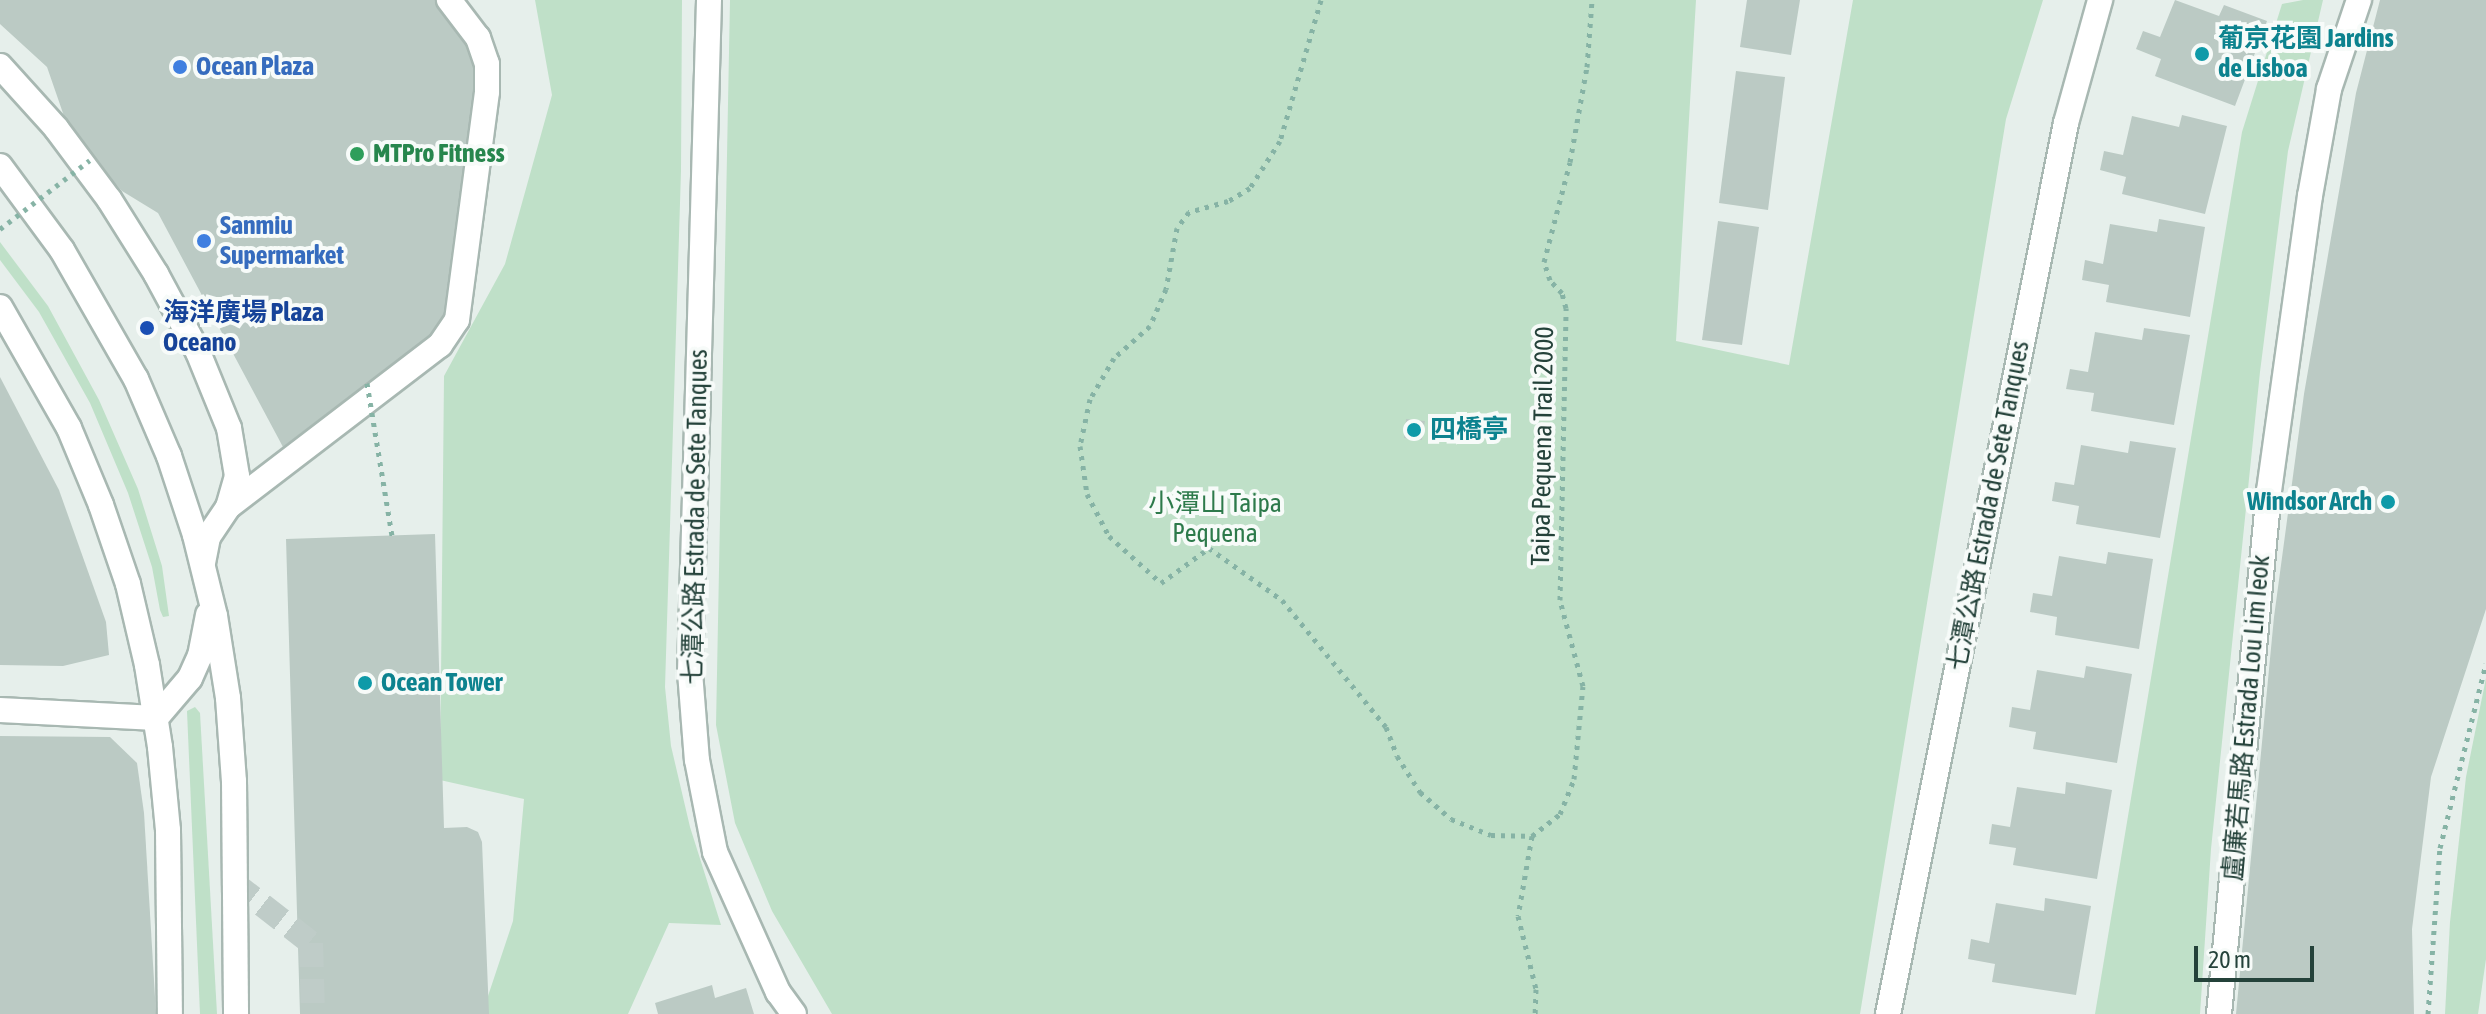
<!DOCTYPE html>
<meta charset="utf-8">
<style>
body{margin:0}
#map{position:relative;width:2486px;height:1014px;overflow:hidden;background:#e6efeb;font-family:"Asap Condensed","Noto Sans SC",sans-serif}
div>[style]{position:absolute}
.green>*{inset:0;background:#bfe0c8}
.building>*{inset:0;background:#bbcac4}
.minor-tunnel>*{height:24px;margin-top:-12px;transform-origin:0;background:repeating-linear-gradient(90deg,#bfccc8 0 24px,transparent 0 36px)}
.path>*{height:5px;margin-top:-2.5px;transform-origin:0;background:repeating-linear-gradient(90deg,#86b3a5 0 4px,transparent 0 10px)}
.roads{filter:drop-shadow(2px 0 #a8b8b2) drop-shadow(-2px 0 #a8b8b2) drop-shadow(0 2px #a8b8b2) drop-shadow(0 -2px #a8b8b2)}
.minor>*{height:24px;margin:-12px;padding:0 12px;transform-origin:12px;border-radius:12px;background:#fff}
.path-bridge>*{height:5px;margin-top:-2.5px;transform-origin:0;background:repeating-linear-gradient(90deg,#86b3a5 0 4px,transparent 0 10px)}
.dots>*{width:22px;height:22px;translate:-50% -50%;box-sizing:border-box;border:4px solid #f7fbf9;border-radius:50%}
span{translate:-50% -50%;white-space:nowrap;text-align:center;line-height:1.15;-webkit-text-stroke:8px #f7fbf9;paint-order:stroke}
.culture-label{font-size:26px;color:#0d838f;font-weight:700}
.left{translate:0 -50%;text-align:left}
.right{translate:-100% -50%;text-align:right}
.shop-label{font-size:26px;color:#366cbe;font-weight:700}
.leisure-label{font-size:26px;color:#27864d;font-weight:700}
.transit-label{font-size:26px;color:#164399;font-weight:700}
.street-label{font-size:26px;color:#24423a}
.park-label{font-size:26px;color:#2d7a4b}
.scale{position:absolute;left:2194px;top:946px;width:120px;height:36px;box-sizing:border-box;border:4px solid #24423a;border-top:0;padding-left:10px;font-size:24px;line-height:28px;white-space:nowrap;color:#24423a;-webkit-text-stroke:6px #f7fbf9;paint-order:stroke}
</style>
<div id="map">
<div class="green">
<div style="clip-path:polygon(535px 0,682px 0,681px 171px,665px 687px,671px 746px,690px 827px,721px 925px,669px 923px,628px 1014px,482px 1014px,513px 921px,524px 799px,440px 780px,444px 376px,505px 264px,552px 95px)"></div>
<div style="clip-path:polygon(730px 0,1696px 0,1676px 341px,1789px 365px,1853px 0,2043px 0,2006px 119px,1860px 1014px,832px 1014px,772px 911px,735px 823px,716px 725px)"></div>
<div style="clip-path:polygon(2303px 0,2323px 0,2288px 151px,2260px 372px,2211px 849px,2200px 1014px,2095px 1014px,2242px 132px,2282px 4px)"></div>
<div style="clip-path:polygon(0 242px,48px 306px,99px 400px,138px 489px,162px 566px,169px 616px,163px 617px,160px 610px,152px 567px,128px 493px,90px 403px,39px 312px,0 260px)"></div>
<div style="clip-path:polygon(2486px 678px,2486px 959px,2478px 1014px,2445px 1014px,2450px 922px,2466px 777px)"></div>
<div style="clip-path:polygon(195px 707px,200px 713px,217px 1014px,200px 1014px,187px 711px)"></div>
</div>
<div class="building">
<div style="clip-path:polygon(0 0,435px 0,473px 50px,478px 79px,445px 324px,283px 447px,158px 213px,122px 191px,79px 144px,65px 119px,47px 67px,0 24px)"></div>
<div style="clip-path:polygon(1747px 0,1800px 0,1791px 55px,1740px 47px)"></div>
<div style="clip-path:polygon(2175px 0,2219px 16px,2224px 5px,2267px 21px,2235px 106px,2155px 76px,2161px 59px,2136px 49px,2143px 31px,2160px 37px)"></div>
<div style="clip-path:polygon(2380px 0,2486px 0,2486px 609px,2431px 777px,2412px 929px,2414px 1014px,2236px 1014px,2274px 617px,2304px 394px,2356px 93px)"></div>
<div style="clip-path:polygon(1736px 71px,1785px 77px,1768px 210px,1719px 203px)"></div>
<div style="clip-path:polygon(2182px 115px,2227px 126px,2205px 214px,2122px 194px,2126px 177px,2100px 170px,2104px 151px,2123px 155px,2132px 116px,2179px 127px)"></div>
<div style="clip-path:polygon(2159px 219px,2205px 227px,2190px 317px,2106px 302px,2109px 285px,2082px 280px,2085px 260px,2103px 264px,2110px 224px,2157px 232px)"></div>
<div style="clip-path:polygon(1718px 221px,1759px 227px,1742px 345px,1702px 340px)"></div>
<div style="clip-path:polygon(2144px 328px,2190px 335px,2174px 425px,2091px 411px,2094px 393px,2066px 389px,2070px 369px,2088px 372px,2095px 332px,2142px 340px)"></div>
<div style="clip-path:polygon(0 377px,59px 490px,106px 622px,109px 655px,63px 666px,0 665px)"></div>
<div style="clip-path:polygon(1406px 419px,1425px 421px,1422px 440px,1404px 438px)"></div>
<div style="clip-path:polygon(2130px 441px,2176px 448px,2160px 538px,2076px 524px,2079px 506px,2052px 501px,2055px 482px,2074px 485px,2081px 445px,2128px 453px)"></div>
<div style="clip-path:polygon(435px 534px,444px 828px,467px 827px,478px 832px,482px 842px,489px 1014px,300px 1014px,286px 539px)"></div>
<div style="clip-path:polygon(2108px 552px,2153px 559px,2139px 649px,2055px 635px,2057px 617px,2030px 612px,2033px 593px,2052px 596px,2059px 556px,2106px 564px)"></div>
<div style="clip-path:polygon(2086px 666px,2132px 674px,2117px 763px,2033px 749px,2036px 732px,2009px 727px,2012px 707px,2030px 710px,2037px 670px,2084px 678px)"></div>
<div style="clip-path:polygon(0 736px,110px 737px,137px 763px,144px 813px,156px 1014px,0 1014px)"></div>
<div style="clip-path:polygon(2066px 782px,2112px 790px,2097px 879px,2013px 865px,2016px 848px,1989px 844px,1992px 824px,2010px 827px,2017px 787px,2065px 794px)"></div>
<div style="clip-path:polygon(2045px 898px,2091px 906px,2076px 995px,1992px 982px,1995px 964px,1968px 959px,1971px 939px,1989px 943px,1996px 903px,2044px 911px)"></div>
<div style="clip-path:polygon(712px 985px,715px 998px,746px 988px,754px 1014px,658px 1014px,655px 1003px)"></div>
</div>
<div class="minor-tunnel">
<div style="left:234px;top:883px;width:98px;rotate:37.9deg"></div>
<div style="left:311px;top:943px;width:71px;rotate:88.4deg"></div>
</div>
<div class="path">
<div style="left:1321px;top:0;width:147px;rotate:106.2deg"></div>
<div style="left:1280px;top:141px;width:56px;rotate:122.6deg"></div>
<div style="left:1250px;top:188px;width:26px;rotate:149deg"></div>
<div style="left:1228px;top:201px;width:41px;rotate:164.2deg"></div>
<div style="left:1189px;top:212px;width:20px;rotate:127deg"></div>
<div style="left:1177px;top:228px;width:62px;rotate:100.2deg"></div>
<div style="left:1166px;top:289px;width:40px;rotate:113.4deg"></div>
<div style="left:1150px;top:326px;width:48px;rotate:138.4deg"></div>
<div style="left:1114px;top:358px;width:48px;rotate:120.3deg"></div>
<div style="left:1090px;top:399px;width:48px;rotate:102deg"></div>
<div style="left:1080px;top:446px;width:49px;rotate:81.7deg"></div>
<div style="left:1087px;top:494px;width:47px;rotate:62.4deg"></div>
<div style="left:1109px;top:536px;width:70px;rotate:42.1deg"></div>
<div style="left:1161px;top:583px;width:59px;rotate:-36.1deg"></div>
<div style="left:1209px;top:548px;width:90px;rotate:35.5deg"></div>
<div style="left:1282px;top:600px;width:164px;rotate:50.7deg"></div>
<div style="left:1386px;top:727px;width:31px;rotate:69deg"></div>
<div style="left:1397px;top:756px;width:43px;rotate:57.4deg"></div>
<div style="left:1420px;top:792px;width:41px;rotate:41.1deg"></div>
<div style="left:1451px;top:819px;width:43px;rotate:21.8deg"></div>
<div style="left:1491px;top:835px;width:41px;rotate:1.4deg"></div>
<div style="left:1532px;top:836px;width:36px;rotate:-38deg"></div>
<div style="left:1560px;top:814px;width:38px;rotate:-68deg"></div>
<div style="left:1574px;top:779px;width:93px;rotate:-84.5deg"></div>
<div style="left:1583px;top:686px;width:89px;rotate:-105deg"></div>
<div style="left:1560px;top:600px;width:292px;rotate:-88.8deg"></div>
<div style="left:1566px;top:308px;width:16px;rotate:-105deg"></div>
<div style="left:1562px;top:293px;width:18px;rotate:-133deg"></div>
<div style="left:1550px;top:280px;width:19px;rotate:-108deg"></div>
<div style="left:1544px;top:262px;width:103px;rotate:-75.4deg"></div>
<div style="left:1570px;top:162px;width:97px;rotate:-79.9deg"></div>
<div style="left:1587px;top:67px;width:67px;rotate:-85.7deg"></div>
<div style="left:1532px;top:836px;width:81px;rotate:99.9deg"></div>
<div style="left:1518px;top:916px;width:75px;rotate:76.1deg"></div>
<div style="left:1536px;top:989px;width:25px;rotate:92deg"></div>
<div style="left:2428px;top:1014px;width:166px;rotate:-85.9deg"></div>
<div style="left:2440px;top:848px;width:190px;rotate:-76deg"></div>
</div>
<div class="roads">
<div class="minor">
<div style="left:709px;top:0;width:672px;rotate:91.62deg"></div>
<div style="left:690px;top:672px;width:88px;rotate:85.5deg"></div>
<div style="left:697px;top:760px;width:94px;rotate:78.9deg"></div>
<div style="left:715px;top:852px;width:154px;rotate:65.8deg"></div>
<div style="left:778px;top:992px;width:27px;rotate:54deg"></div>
<div style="left:0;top:66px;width:84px;rotate:47.9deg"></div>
<div style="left:56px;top:128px;width:89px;rotate:53.3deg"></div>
<div style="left:109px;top:199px;width:89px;rotate:57.9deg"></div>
<div style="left:156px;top:274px;width:89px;rotate:61.7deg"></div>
<div style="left:198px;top:352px;width:82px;rotate:67.8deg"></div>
<div style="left:229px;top:428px;width:49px;rotate:80.5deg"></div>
<div style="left:237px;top:476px;width:32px;rotate:106deg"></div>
<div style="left:0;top:166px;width:104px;rotate:53.6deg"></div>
<div style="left:62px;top:250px;width:149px;rotate:60.2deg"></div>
<div style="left:136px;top:379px;width:84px;rotate:66.8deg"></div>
<div style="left:169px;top:456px;width:83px;rotate:71.8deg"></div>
<div style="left:195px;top:535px;width:83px;rotate:76.1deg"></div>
<div style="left:215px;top:616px;width:83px;rotate:81deg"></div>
<div style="left:228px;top:698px;width:83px;rotate:85.9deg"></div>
<div style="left:234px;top:781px;width:233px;rotate:89.5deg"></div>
<div style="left:0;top:307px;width:139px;rotate:60.3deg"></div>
<div style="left:69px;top:428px;width:83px;rotate:67.4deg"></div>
<div style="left:101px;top:505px;width:83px;rotate:71.1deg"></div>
<div style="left:128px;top:584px;width:83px;rotate:76.8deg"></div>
<div style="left:147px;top:665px;width:83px;rotate:81deg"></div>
<div style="left:160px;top:747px;width:83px;rotate:84.5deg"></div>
<div style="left:168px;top:830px;width:184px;rotate:89.4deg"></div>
<div style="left:203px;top:563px;width:26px;rotate:-79deg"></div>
<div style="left:208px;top:537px;width:36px;rotate:-56deg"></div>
<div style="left:228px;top:507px;width:267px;rotate:-37.4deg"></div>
<div style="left:440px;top:345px;width:30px;rotate:-56deg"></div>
<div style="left:457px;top:320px;width:230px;rotate:-82.5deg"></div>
<div style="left:487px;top:92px;width:28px;rotate:-90deg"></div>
<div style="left:487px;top:64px;width:28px;rotate:-109deg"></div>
<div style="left:478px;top:38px;width:48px;rotate:-127.3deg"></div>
<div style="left:0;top:710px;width:156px;rotate:2.9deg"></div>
<div style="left:156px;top:718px;width:52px;rotate:-49.6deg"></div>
<div style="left:190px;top:678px;width:24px;rotate:-66deg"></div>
<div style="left:200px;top:656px;width:42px;rotate:-79deg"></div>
<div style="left:1888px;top:1014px;width:909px;rotate:-78.7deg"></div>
<div style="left:2066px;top:123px;width:128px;rotate:-74.5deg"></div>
<div style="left:2219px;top:1014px;width:525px;rotate:-84.54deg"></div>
<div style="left:2269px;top:491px;width:298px;rotate:-82.1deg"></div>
<div style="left:2310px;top:196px;width:109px;rotate:-79.9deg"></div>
<div style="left:2329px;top:89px;width:94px;rotate:-71.4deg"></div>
</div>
</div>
<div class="path-bridge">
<div style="left:0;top:229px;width:113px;rotate:-37.5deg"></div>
<div style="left:367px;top:383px;width:155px;rotate:80.7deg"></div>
</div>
<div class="dots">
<div style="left:2202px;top:54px;background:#0f9aa8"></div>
<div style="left:180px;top:67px;background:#3f7fe0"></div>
<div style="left:357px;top:154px;background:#2e9e5b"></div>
<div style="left:204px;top:241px;background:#3f7fe0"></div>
<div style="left:147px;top:328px;background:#1a4fb4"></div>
<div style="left:1414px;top:430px;background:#0f9aa8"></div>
<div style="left:2388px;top:502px;background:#0f9aa8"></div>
<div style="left:365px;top:683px;background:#0f9aa8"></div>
</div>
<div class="culture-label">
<span class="left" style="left:2218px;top:54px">葡京花園 Jardins<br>de Lisboa</span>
<span class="left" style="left:1430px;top:430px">四橋亭</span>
<span class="right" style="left:2372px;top:502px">Windsor Arch</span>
<span class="left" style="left:381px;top:683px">Ocean Tower</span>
</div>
<div class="shop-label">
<span class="left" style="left:196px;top:67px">Ocean Plaza</span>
<span class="left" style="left:220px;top:241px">Sanmiu<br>Supermarket</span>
</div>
<div class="leisure-label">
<span class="left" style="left:373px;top:154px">MTPro Fitness</span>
</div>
<div class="transit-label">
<span class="left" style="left:163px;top:328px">海洋廣場 Plaza<br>Oceano</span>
</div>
<div class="street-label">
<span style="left:1543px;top:446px;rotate:-89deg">Taipa Pequena Trail 2000</span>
<span style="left:1989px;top:506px;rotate:-79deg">七潭公路 Estrada de Sete Tanques</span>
<span style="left:696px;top:517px;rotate:-89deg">七潭公路 Estrada de Sete Tanques</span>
<span style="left:2247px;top:718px;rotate:-85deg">盧廉若馬路 Estrada Lou Lim Ieok</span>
</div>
<div class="park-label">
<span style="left:1215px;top:519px">小潭山 Taipa<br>Pequena</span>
</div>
<div class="scale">20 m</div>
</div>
